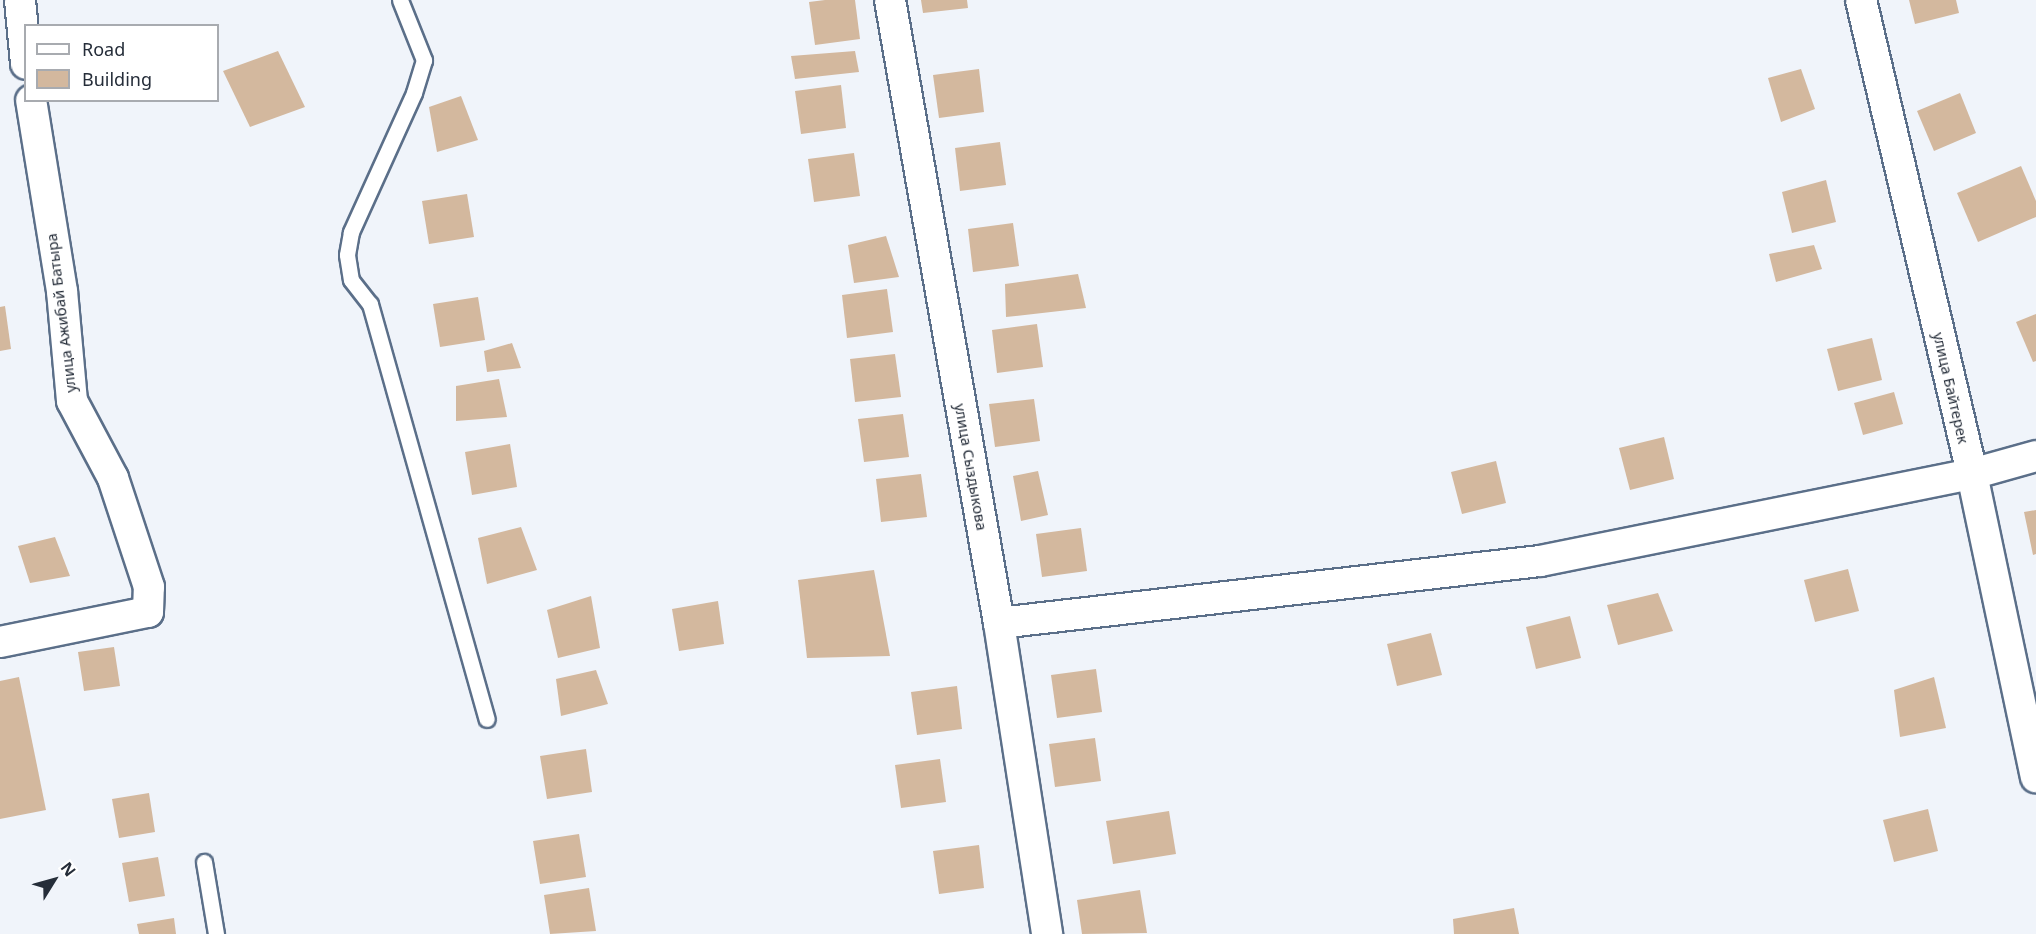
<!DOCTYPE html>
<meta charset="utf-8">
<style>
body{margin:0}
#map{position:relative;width:2036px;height:934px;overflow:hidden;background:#f0f4fa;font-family:"Noto Sans",sans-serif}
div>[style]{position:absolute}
.building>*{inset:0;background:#d3b89e}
.roads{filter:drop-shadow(2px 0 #5b6f89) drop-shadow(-2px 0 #5b6f89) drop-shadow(0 2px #5b6f89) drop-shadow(0 -2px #5b6f89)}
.lane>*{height:15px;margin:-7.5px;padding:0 7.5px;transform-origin:7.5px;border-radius:7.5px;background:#fff}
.street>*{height:30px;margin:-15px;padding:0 15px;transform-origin:15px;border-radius:15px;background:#fff}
span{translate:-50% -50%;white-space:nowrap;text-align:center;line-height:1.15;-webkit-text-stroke:4.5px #fff;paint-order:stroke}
.street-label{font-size:15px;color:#252d39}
.legend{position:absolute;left:24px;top:24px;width:195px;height:78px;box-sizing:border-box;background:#fff;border:2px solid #a8abb0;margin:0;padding:8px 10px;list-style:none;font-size:18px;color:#252d39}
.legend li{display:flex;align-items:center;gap:12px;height:30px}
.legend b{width:30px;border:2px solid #a8abb0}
.north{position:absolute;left:24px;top:850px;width:60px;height:60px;-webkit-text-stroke:4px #fff;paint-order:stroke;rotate:53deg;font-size:16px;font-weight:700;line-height:24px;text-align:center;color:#252d39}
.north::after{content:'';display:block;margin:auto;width:21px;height:27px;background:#252d39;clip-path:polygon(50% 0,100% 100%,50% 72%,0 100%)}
</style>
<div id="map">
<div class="building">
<div style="clip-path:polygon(825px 0,855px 0,860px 39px,815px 45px,809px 2px)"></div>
<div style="clip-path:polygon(921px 0,967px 0,968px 8px,923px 13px)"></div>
<div style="clip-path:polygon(1909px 0,1956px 0,1959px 13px,1915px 24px)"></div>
<div style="clip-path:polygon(278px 51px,305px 107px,250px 127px,223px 71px)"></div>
<div style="clip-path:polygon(855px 51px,859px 72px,795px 79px,791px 56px)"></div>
<div style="clip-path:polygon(979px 69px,984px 112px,939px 118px,933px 75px)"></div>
<div style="clip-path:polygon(1801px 69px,1815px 109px,1781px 122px,1768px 78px)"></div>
<div style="clip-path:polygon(841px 85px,846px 128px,801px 134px,795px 91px)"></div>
<div style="clip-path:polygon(1960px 93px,1976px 133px,1934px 151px,1917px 111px)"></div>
<div style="clip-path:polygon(461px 96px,478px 140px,437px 152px,429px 107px)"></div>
<div style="clip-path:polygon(1000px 142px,1006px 185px,960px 191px,955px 148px)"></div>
<div style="clip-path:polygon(854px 153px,860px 196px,814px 202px,808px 159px)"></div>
<div style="clip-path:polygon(2021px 166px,2036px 201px,2036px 217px,1978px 242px,1957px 193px)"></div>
<div style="clip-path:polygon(1826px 180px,1836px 222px,1792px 233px,1782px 192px)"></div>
<div style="clip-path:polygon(467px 194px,474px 237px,429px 244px,422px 201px)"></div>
<div style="clip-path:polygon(1013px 223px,1019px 266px,973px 272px,968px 229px)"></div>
<div style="clip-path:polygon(886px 236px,899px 277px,854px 283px,848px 245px)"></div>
<div style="clip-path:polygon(1814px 245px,1822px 269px,1776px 282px,1769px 254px)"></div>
<div style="clip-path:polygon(1078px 274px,1086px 308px,1006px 317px,1005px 284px)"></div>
<div style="clip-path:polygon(887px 289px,893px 332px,847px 338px,842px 295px)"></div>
<div style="clip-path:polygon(478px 297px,485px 340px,440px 347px,433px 304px)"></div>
<div style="clip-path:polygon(5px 306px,11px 349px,0 351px,0 307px)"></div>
<div style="clip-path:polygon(2036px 314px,2036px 361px,2033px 362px,2016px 322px)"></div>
<div style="clip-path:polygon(1037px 324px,1043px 367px,997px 373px,992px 330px)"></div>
<div style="clip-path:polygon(1872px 338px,1882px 380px,1838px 391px,1827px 349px)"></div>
<div style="clip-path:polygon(512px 343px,521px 368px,487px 372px,484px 351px)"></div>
<div style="clip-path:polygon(895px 354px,901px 397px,855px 402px,850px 359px)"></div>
<div style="clip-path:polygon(499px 379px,507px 417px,456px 421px,456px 386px)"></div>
<div style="clip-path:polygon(1894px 392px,1903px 424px,1863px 435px,1854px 403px)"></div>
<div style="clip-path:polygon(1034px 399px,1040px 441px,995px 447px,989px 404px)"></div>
<div style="clip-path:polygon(903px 414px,909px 457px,864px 462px,858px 419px)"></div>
<div style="clip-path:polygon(1664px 437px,1674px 479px,1630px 490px,1619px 448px)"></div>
<div style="clip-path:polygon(510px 444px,517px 487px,472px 495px,465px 452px)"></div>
<div style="clip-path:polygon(1496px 461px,1506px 503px,1462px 514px,1451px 472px)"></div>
<div style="clip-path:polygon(1038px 471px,1048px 515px,1021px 521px,1013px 476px)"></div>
<div style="clip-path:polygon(921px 474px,927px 517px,881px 522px,876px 479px)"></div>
<div style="clip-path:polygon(2036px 510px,2036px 554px,2033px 555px,2024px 512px)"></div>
<div style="clip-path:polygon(521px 527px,537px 570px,487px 584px,478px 538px)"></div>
<div style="clip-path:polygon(1081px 528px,1087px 571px,1042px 577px,1036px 534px)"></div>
<div style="clip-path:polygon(55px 537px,70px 576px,30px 583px,18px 546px)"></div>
<div style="clip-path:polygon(1848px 569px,1859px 611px,1815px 622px,1804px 580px)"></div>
<div style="clip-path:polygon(874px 570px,890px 656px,807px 658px,798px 580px)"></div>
<div style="clip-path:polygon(1658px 593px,1673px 631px,1618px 645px,1607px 605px)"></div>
<div style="clip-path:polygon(591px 596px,600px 648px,558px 658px,547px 610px)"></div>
<div style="clip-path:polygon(718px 601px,724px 644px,679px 651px,672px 609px)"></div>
<div style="clip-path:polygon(1570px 616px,1581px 658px,1536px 669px,1526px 627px)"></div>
<div style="clip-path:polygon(1431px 633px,1442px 675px,1397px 686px,1387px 644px)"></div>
<div style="clip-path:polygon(114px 647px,120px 686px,84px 691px,78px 652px)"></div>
<div style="clip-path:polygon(1096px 669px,1102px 712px,1057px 718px,1051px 675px)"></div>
<div style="clip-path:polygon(596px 670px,608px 704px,561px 716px,556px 679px)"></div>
<div style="clip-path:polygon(19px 677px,46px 810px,0 819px,0 681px)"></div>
<div style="clip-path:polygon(1934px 677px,1946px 728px,1900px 737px,1894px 690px)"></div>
<div style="clip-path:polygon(957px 686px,962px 729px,917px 735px,911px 692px)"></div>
<div style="clip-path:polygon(1095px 738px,1101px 781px,1055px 787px,1049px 744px)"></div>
<div style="clip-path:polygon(586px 749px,592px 792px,547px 799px,540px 756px)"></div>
<div style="clip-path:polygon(940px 759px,946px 802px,901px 808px,895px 765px)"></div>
<div style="clip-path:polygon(149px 793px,155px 832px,119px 838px,112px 799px)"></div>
<div style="clip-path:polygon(1928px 809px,1938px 851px,1894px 862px,1883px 820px)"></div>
<div style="clip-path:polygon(1169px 811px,1176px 854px,1113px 864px,1106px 821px)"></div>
<div style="clip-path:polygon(579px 834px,586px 877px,540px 884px,533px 841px)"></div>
<div style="clip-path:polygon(979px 845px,984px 888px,939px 894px,933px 851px)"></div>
<div style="clip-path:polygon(158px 857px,165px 896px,129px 902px,122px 863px)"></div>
<div style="clip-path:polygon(589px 888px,596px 931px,550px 934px,544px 895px)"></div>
<div style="clip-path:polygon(1140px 890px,1147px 933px,1082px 934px,1077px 900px)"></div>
<div style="clip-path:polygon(1514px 908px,1519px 934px,1454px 934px,1453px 919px)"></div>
<div style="clip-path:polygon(174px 918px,176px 934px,139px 934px,137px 924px)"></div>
</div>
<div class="roads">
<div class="lane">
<div style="left:400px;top:0;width:65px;rotate:68.2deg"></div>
<div style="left:424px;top:60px;width:34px;rotate:107deg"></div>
<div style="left:414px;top:93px;width:153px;rotate:114.4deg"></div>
<div style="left:351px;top:232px;width:23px;rotate:100deg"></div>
<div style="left:347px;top:255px;width:25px;rotate:81deg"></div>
<div style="left:351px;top:280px;width:31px;rotate:52deg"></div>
<div style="left:370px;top:304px;width:431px;rotate:74.3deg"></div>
<div style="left:204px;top:862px;width:73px;rotate:80.5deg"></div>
</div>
<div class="street">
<div style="left:20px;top:0;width:64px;rotate:84.6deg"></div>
<div style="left:890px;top:0;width:632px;rotate:80.08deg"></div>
<div style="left:999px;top:623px;width:315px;rotate:81.2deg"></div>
<div style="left:1861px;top:0;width:487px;rotate:76.8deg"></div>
<div style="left:1972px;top:474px;width:310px;rotate:78.1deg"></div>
<div style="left:999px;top:623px;width:545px;rotate:-6.54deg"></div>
<div style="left:1540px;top:561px;width:441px;rotate:-11.4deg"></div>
<div style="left:1972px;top:474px;width:66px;rotate:-15.7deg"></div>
<div style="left:0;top:642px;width:151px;rotate:-11.5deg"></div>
<div style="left:148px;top:612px;width:25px;rotate:-88deg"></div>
<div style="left:149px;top:587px;width:115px;rotate:-108.3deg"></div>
<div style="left:113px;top:478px;width:87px;rotate:-118deg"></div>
<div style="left:72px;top:401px;width:110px;rotate:-95.2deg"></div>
<div style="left:62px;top:291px;width:193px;rotate:-99.2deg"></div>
</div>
</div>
<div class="street-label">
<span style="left:61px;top:313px;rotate:-97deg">улица Ажибай Батыра</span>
<span style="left:1951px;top:388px;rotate:77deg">улица Байтерек</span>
<span style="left:971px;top:467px;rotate:80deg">улица Сыздыкова</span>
</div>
<ul class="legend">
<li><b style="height:8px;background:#fff"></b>Road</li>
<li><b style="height:16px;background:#d3b89e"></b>Building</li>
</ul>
<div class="north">N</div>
</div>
